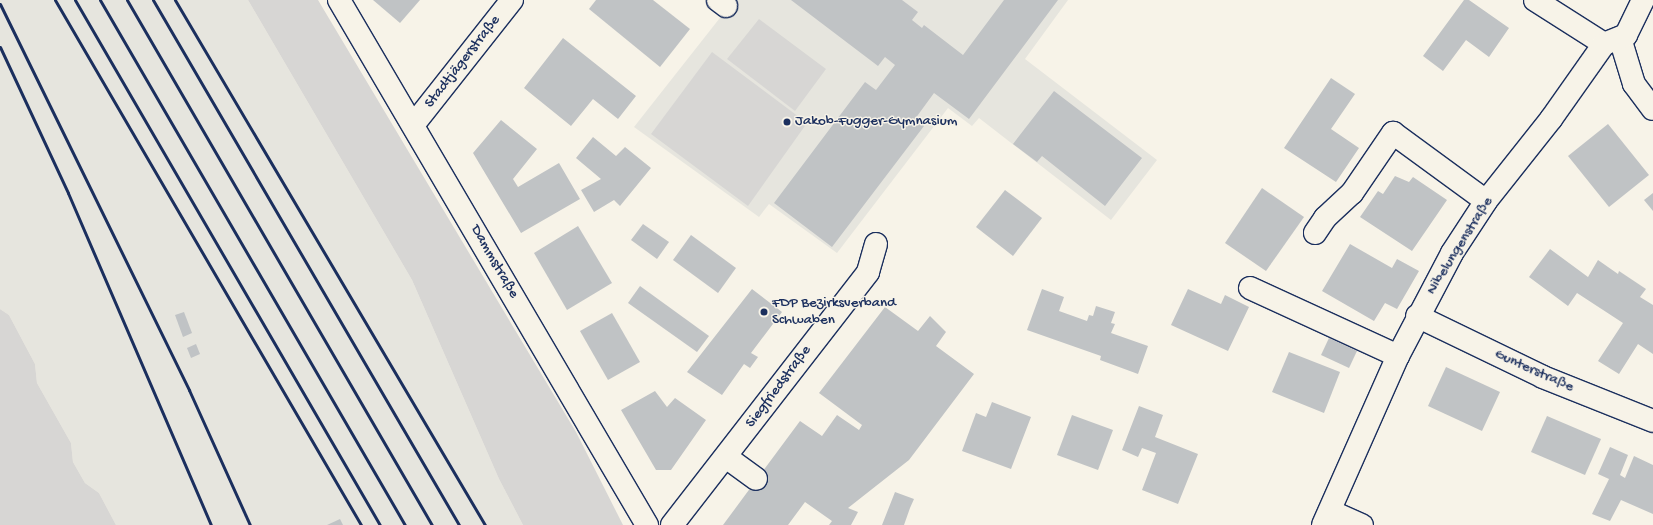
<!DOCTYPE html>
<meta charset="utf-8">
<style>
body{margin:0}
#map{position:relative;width:1653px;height:525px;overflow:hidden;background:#f7f3e8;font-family:"Gochi Hand",sans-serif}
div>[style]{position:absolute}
.built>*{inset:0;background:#e6e5de}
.green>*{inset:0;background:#d7d6d4}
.building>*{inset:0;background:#c0c3c5}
.roads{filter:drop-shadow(1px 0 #1b2f5e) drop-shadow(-1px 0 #1b2f5e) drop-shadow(0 1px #1b2f5e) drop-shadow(0 -1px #1b2f5e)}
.minor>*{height:22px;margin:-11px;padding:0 11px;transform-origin:11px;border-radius:11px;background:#f7f3e8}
.rail>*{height:3px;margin:-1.5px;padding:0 1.5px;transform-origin:1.5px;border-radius:1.5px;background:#1b2f5e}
.dots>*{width:11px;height:11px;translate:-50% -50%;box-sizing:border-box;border:2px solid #f7f3e8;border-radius:50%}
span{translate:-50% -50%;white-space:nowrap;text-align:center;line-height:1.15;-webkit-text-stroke:3px #f7f3e8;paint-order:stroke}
.street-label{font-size:15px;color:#1b2f5e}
.poi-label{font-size:15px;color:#1b2f5e}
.left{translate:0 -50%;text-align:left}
</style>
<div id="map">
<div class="built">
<div style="clip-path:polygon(0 0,248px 0,412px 280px,499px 479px,523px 525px,116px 525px,99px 493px,85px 483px,73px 462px,71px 443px,37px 383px,35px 364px,9px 315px,0 309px)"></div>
<div style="clip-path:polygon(734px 0,1068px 0,1025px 59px,1157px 160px,1111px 220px,979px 118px,972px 126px,948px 108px,837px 253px,769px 204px,759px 217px,634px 127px)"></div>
</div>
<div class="green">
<div style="clip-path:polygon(248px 0,318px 0,576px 432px,623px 525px,523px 525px,499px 479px,412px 280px)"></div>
<div style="clip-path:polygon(759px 19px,826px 69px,795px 111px,727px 59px)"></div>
<div style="clip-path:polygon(712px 52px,807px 123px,748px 206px,651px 134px)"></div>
<div style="clip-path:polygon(0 309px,9px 315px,35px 364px,37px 383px,71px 443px,73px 462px,85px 483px,99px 493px,116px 525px,0 525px)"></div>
</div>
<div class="building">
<div style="clip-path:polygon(373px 0,420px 0,400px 23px)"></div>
<div style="clip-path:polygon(596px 0,653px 0,690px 29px,660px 67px,589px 9px)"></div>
<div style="clip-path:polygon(791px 0,902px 0,918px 12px,912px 20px,922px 28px,924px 25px,963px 55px,1004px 0,1058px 0,969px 119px,934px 93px,915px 119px,924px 126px,832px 247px,774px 203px,865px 82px,876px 90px,895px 65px,885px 57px,878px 66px)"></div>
<div style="clip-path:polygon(1464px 0,1469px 0,1509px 28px,1489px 57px,1466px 40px,1443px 71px,1423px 56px)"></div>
<div style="clip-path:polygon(563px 38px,636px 96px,618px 119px,593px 99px,571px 126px,524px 88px)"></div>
<div style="clip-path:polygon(1331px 78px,1355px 94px,1331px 129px,1359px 148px,1336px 182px,1284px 148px)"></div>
<div style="clip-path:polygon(1054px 91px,1142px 158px,1105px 206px,1042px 156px,1037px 162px,1013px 144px)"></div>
<div style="clip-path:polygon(501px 120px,537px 149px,513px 179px,518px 187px,559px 163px,580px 199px,521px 233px,473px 153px)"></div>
<div style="clip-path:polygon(1608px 124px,1649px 175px,1609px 207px,1568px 156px)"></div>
<div style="clip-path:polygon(593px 137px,616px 156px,625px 147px,651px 168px,620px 206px,614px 200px,594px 212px,581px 190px,601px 179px,576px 158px)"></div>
<div style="clip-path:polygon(1395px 176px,1409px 182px,1413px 177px,1447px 200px,1412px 251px,1360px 217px,1378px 191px,1383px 194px)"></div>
<div style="clip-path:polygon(1262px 188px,1304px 217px,1266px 271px,1225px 243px)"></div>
<div style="clip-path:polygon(1005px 190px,1042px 218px,1013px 256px,976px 227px)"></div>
<div style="clip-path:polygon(1653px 193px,1653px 211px,1644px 200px)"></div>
<div style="clip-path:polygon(643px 224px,669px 242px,657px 259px,631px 240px)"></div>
<div style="clip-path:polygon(578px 226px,612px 283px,567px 310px,534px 253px)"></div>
<div style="clip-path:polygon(691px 235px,736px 268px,718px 293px,673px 260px)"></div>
<div style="clip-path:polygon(1350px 244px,1392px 268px,1397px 259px,1419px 271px,1397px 309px,1385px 303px,1374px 321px,1322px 291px)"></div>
<div style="clip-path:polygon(1550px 249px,1588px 277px,1598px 260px,1618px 274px,1619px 271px,1646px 289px,1640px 297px,1653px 305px,1653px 354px,1638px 344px,1619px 374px,1598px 361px,1623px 323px,1577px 293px,1568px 306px,1529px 277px)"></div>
<div style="clip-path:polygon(640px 286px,709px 336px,697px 352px,628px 303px)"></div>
<div style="clip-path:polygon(752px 289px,782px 312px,751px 353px,758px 357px,750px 368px,744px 364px,722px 395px,687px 372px)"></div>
<div style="clip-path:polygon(1042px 289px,1064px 297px,1059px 311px,1087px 321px,1089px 315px,1093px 316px,1096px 306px,1115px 312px,1111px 323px,1115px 324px,1111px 333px,1148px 346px,1138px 374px,1100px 360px,1101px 356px,1027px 330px)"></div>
<div style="clip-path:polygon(1188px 289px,1221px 304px,1225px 295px,1249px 307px,1228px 351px,1171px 325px)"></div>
<div style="clip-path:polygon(885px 307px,918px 331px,930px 316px,946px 332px,936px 346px,974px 374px,909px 460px,848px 508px,858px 512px,851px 525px,829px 525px,832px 521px,805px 502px,788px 525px,723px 525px,800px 421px,822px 436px,837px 415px,859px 430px,862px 425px,819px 393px)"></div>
<div style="clip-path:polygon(184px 312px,192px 333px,183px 337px,175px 315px)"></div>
<div style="clip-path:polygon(612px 313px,640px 362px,608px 380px,580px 331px)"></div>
<div style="clip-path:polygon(1329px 338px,1357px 351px,1349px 368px,1321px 355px)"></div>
<div style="clip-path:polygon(196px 344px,200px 354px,191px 358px,187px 348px)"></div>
<div style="clip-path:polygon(1289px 352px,1340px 372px,1324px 413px,1272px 392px)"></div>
<div style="clip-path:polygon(1446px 367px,1500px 392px,1482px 431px,1428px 406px)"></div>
<div style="clip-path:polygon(655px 391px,667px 407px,675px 398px,706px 420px,671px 470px,656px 470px,621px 410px)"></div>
<div style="clip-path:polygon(992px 402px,1031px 417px,1011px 469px,962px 451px,976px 413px,986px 417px)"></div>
<div style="clip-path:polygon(1139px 406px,1163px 415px,1155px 437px,1198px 454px,1178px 504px,1142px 490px,1156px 453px,1142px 448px,1138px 457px,1122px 450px)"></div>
<div style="clip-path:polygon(1072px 415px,1113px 430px,1098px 470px,1057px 455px)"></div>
<div style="clip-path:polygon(1547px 416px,1601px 439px,1585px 475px,1531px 452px)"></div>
<div style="clip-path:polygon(1610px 447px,1628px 455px,1620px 475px,1625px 478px,1634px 456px,1653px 465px,1653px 514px,1621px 500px,1610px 521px,1592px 514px,1609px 479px,1598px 474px)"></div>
<div style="clip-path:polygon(895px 492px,914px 499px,910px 508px,904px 525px,882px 525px)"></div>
<div style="clip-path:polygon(340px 519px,343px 525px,327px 525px)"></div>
</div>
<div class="roads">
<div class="minor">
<div style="left:339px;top:0;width:609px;rotate:59.6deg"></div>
<div style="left:718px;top:0;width:10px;rotate:37deg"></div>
<div style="left:1535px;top:0;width:82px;rotate:32.5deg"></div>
<div style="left:1620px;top:38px;width:48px;rotate:73.1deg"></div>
<div style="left:1634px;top:84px;width:31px;rotate:53deg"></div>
<div style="left:414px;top:124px;width:158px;rotate:-51.7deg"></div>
<div style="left:1315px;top:233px;width:18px;rotate:-56deg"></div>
<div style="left:1325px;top:218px;width:37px;rotate:-43deg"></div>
<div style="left:1352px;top:193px;width:73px;rotate:-55.7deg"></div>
<div style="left:1393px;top:133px;width:115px;rotate:36.2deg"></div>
<div style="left:1250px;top:288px;width:163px;rotate:24.7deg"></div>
<div style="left:1417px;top:316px;width:140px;rotate:25.8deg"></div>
<div style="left:1543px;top:377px;width:118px;rotate:21.8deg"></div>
<div style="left:726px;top:457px;width:37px;rotate:36deg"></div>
<div style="left:1330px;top:511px;width:35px;rotate:24deg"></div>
<div style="left:672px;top:525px;width:320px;rotate:-52.2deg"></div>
<div style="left:868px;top:272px;width:29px;rotate:-74deg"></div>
<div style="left:1323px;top:525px;width:185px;rotate:-66.1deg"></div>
<div style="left:1398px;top:356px;width:116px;rotate:-62.3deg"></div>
<div style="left:1452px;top:253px;width:62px;rotate:-56.8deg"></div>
<div style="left:1486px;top:201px;width:105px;rotate:-51.6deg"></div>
<div style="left:1551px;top:119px;width:92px;rotate:-54.8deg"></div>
<div style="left:1604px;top:44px;width:24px;rotate:-22deg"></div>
<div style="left:1626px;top:35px;width:39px;rotate:-64deg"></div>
</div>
</div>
<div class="rail">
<div style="left:55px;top:0;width:608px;rotate:59.76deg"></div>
<div style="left:75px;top:0;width:607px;rotate:59.85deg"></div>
<div style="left:100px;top:0;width:607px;rotate:59.85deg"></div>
<div style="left:127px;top:0;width:607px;rotate:59.85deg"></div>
<div style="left:153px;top:0;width:608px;rotate:59.76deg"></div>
<div style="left:175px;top:0;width:610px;rotate:59.44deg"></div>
<div style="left:0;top:4px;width:430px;rotate:63.9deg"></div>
<div style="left:189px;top:390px;width:148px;rotate:65.7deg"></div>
<div style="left:0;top:47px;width:161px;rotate:65deg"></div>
<div style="left:68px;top:193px;width:361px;rotate:66.7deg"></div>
</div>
<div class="dots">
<div style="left:787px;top:122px;background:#1b2f5e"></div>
<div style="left:764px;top:312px;background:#1b2f5e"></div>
</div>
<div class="street-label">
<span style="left:463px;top:62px;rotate:-52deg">Stadtjägerstraße</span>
<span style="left:1460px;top:246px;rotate:-58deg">Nibelungenstraße</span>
<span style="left:494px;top:262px;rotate:60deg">Dammstraße</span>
<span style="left:1534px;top:371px;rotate:24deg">Gunterstraße</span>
<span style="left:779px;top:387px;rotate:-53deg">Siegfriedstraße</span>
</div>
<div class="poi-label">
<span class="left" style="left:795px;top:122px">Jakob-Fugger-Gymnasium</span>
<span class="left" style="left:772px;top:312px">FDP Bezirksverband<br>Schwaben</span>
</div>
</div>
